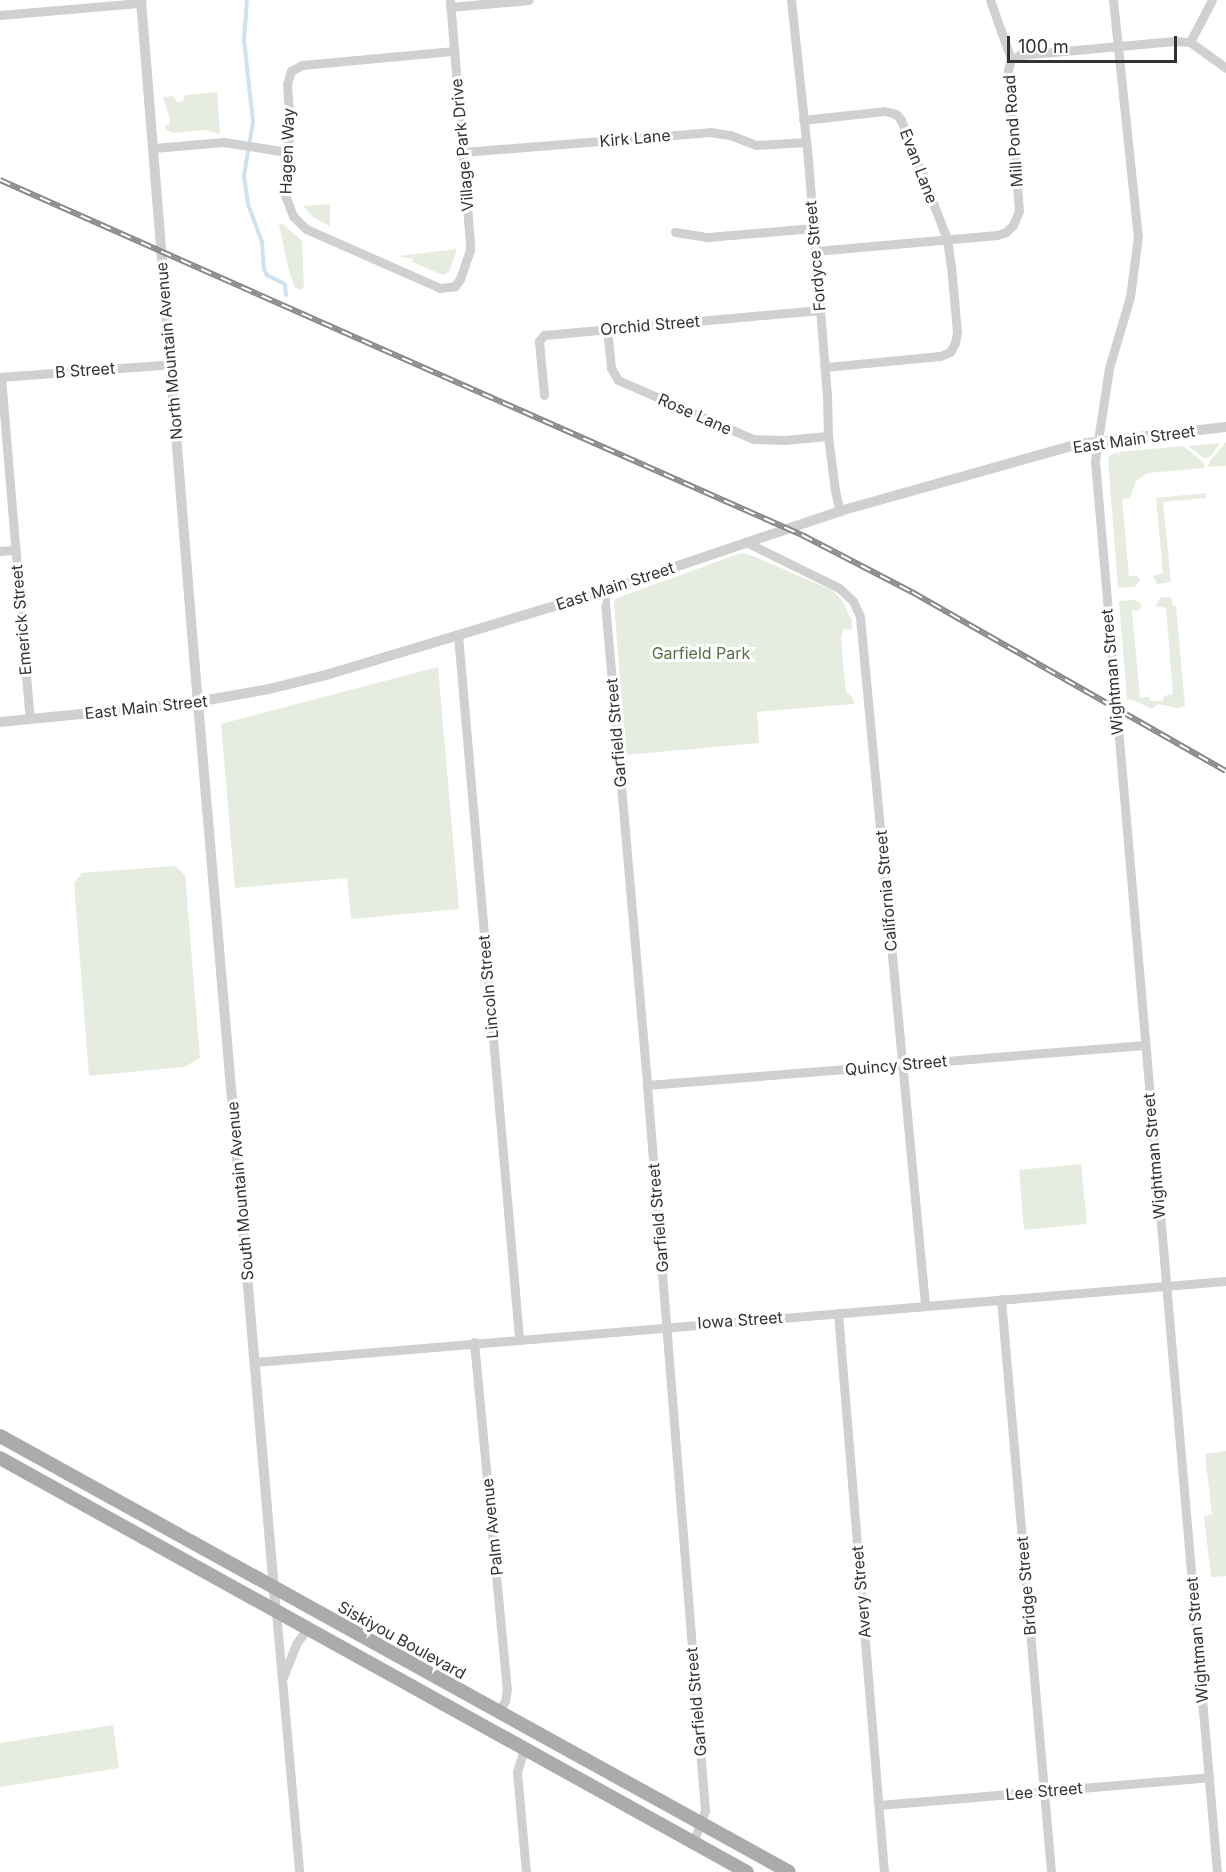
<!DOCTYPE html>
<style>
body{margin:0}
#map{position:relative;width:1226px;height:1872px;overflow:hidden;background:#fff;font-family:Inter,sans-serif}
div>[style]{position:absolute}
.green>*{inset:0;background:#e6ecdf}
.stream>*{height:4px;margin:-2px;padding:0 2px;transform-origin:2px;border-radius:2px;background:#cfe2ee}
.minor>*{height:9px;margin:-4.5px;padding:0 4.5px;transform-origin:4.5px;border-radius:4.5px;background:#d0d0d0}
.tertiary>*{height:10px;margin:-5px;padding:0 5px;transform-origin:5px;border-radius:5px;background:#d0d0d0}
.primary>*{height:14px;margin:-7px;padding:0 7px;transform-origin:7px;border-radius:7px;background:#ababab}
.rail>*{height:6px;margin-top:-3px;transform-origin:0;background:repeating-linear-gradient(90deg,#fff 0 11px,#888 0 22px);box-sizing:border-box;border-block:2px solid #888}
span{translate:-50% -50%;white-space:nowrap;text-align:center;line-height:1.15;-webkit-text-stroke:6px #fff;paint-order:stroke}
.street-label{font-size:16px;color:#333}
.park-label{font-size:16px;color:#56703f}
.scale{position:absolute;left:1007px;top:36px;width:170px;height:27px;box-sizing:border-box;border:3px solid #333;border-top:0;padding-left:8px;font-size:18px;line-height:21px;white-space:nowrap;color:#333;-webkit-text-stroke:4px #fff;paint-order:stroke}
</style>
<div id="map">
<div class="green">
<div style="clip-path:polygon(217px 92px,220px 134px,205px 130px,173px 133px,166px 129px,165px 125px,169px 125px,170px 120px,163px 97px,173px 96px,177px 102px,183px 101px,185px 95px)"></div>
<div style="clip-path:polygon(330px 204px,330px 226px,313px 217px,303px 206px)"></div>
<div style="clip-path:polygon(282px 223px,302px 241px,304px 286px,301px 290px,295px 288px,289px 271px,279px 225px)"></div>
<div style="clip-path:polygon(457px 249px,449px 272px,443px 275px,412px 262px,413px 259px,398px 256px)"></div>
<div style="clip-path:polygon(1226px 442px,1226px 466px,1208px 467px,1210px 461px)"></div>
<div style="clip-path:polygon(1220px 443px,1211px 456px,1205px 459px,1188px 446px)"></div>
<div style="clip-path:polygon(1183px 446px,1203px 462px,1205px 468px,1148px 473px,1136px 481px,1130px 498px,1122px 499px,1129px 576px,1138px 576px,1140px 581px,1134px 587px,1118px 588px,1108px 457px,1117px 452px)"></div>
<div style="clip-path:polygon(1206px 493px,1206px 498px,1163px 502px,1171px 582px,1157px 584px,1153px 576px,1163px 573px,1156px 498px)"></div>
<div style="clip-path:polygon(741px 553px,748px 554px,832px 590px,842px 600px,852px 621px,852px 629px,843px 630px,841px 639px,846px 692px,853px 698px,854px 704px,757px 712px,759px 743px,626px 755px,614px 602px,617px 598px)"></div>
<div style="clip-path:polygon(1161px 597px,1171px 597px,1173px 606px,1176px 606px,1185px 706px,1177px 708px,1158px 704px,1152px 709px,1133px 700px,1127px 700px,1119px 601px,1136px 600px,1142px 605px,1140px 610px,1132px 611px,1140px 698px,1149px 697px,1151px 701px,1163px 701px,1164px 696px,1173px 694px,1166px 608px,1155px 606px)"></div>
<div style="clip-path:polygon(438px 667px,459px 909px,351px 919px,347px 878px,235px 888px,221px 724px)"></div>
<div style="clip-path:polygon(175px 866px,185px 875px,200px 1058px,184px 1067px,89px 1076px,74px 883px,82px 873px)"></div>
<div style="clip-path:polygon(1081px 1164px,1087px 1224px,1024px 1230px,1019px 1170px)"></div>
<div style="clip-path:polygon(1226px 1451px,1226px 1576px,1211px 1577px,1204px 1516px,1212px 1515px,1205px 1454px)"></div>
<div style="clip-path:polygon(113px 1725px,119px 1768px,0 1787px,0 1743px)"></div>
</div>
<div class="stream">
<div style="left:247px;top:0;width:40px;rotate:94.3deg"></div>
<div style="left:244px;top:40px;width:82px;rotate:83.7deg"></div>
<div style="left:253px;top:122px;width:55px;rotate:99.5deg"></div>
<div style="left:244px;top:176px;width:28px;rotate:82deg"></div>
<div style="left:248px;top:204px;width:40px;rotate:69.8deg"></div>
<div style="left:262px;top:242px;width:27px;rotate:86deg"></div>
<div style="left:264px;top:269px;width:7px;rotate:63deg"></div>
<div style="left:267px;top:275px;width:20px;rotate:27deg"></div>
<div style="left:285px;top:284px;width:11px;rotate:85deg"></div>
</div>
<div class="minor">
<div style="left:450px;top:0;width:245px;rotate:85.3deg"></div>
<div style="left:470px;top:244px;width:6px;rotate:90deg"></div>
<div style="left:470px;top:250px;width:31px;rotate:109deg"></div>
<div style="left:460px;top:279px;width:9px;rotate:126deg"></div>
<div style="left:455px;top:286px;width:15px;rotate:172deg"></div>
<div style="left:440px;top:288px;width:146px;rotate:-156.2deg"></div>
<div style="left:306px;top:229px;width:18px;rotate:-135deg"></div>
<div style="left:293px;top:216px;width:28px;rotate:-111deg"></div>
<div style="left:283px;top:190px;width:61px;rotate:-83.5deg"></div>
<div style="left:290px;top:129px;width:45px;rotate:-93.8deg"></div>
<div style="left:287px;top:84px;width:14px;rotate:-73deg"></div>
<div style="left:291px;top:71px;width:13px;rotate:-29deg"></div>
<div style="left:302px;top:65px;width:153px;rotate:-5.3deg"></div>
<div style="left:791px;top:0;width:161px;rotate:83.9deg"></div>
<div style="left:808px;top:160px;width:237px;rotate:85.4deg"></div>
<div style="left:827px;top:396px;width:40px;rotate:88.6deg"></div>
<div style="left:828px;top:436px;width:55px;rotate:82.7deg"></div>
<div style="left:835px;top:491px;width:21px;rotate:76deg"></div>
<div style="left:990px;top:0;width:63px;rotate:70.4deg"></div>
<div style="left:1113px;top:0;width:237px;rotate:84deg"></div>
<div style="left:1138px;top:236px;width:62px;rotate:97.5deg"></div>
<div style="left:1130px;top:297px;width:74px;rotate:106.5deg"></div>
<div style="left:1109px;top:368px;width:94px;rotate:98.6deg"></div>
<div style="left:1095px;top:461px;width:1416px;rotate:85.06deg"></div>
<div style="left:450px;top:7px;width:79px;rotate:-5.1deg"></div>
<div style="left:0;top:15px;width:142px;rotate:-4.9deg"></div>
<div style="left:1190px;top:42px;width:47px;rotate:-62.4deg"></div>
<div style="left:803px;top:120px;width:81px;rotate:-6.3deg"></div>
<div style="left:884px;top:111px;width:12px;rotate:14deg"></div>
<div style="left:896px;top:114px;width:8px;rotate:50deg"></div>
<div style="left:901px;top:120px;width:128px;rotate:68.9deg"></div>
<div style="left:947px;top:239px;width:27px;rotate:82deg"></div>
<div style="left:951px;top:266px;width:66px;rotate:84.8deg"></div>
<div style="left:957px;top:332px;width:11px;rotate:100deg"></div>
<div style="left:955px;top:343px;width:10px;rotate:119deg"></div>
<div style="left:950px;top:352px;width:11px;rotate:158deg"></div>
<div style="left:940px;top:356px;width:116px;rotate:174.5deg"></div>
<div style="left:154px;top:148px;width:70px;rotate:-4.9deg"></div>
<div style="left:224px;top:142px;width:64px;rotate:9deg"></div>
<div style="left:463px;top:152px;width:248px;rotate:-4.6deg"></div>
<div style="left:710px;top:132px;width:20px;rotate:9deg"></div>
<div style="left:730px;top:135px;width:28px;rotate:21deg"></div>
<div style="left:756px;top:145px;width:50px;rotate:-3.4deg"></div>
<div style="left:675px;top:232px;width:33px;rotate:9deg"></div>
<div style="left:708px;top:237px;width:105px;rotate:-4.9deg"></div>
<div style="left:815px;top:251px;width:183px;rotate:-5deg"></div>
<div style="left:997px;top:235px;width:9px;rotate:-18deg"></div>
<div style="left:1006px;top:232px;width:10px;rotate:-45deg"></div>
<div style="left:1013px;top:225px;width:15px;rotate:-67deg"></div>
<div style="left:1019px;top:211px;width:141px;rotate:-94.5deg"></div>
<div style="left:1008px;top:70px;width:11px;rotate:-75deg"></div>
<div style="left:1011px;top:59px;width:10px;rotate:-24deg"></div>
<div style="left:1020px;top:55px;width:155px;rotate:-5.2deg"></div>
<div style="left:1174px;top:41px;width:16px;rotate:4deg"></div>
<div style="left:1190px;top:42px;width:44px;rotate:35.8deg"></div>
<div style="left:607px;top:329px;width:39px;rotate:84deg"></div>
<div style="left:611px;top:368px;width:14px;rotate:60deg"></div>
<div style="left:618px;top:380px;width:147px;rotate:23.6deg"></div>
<div style="left:753px;top:439px;width:31px;rotate:2deg"></div>
<div style="left:784px;top:440px;width:44px;rotate:-5.2deg"></div>
<div style="left:0;top:377px;width:171px;rotate:-4.3deg"></div>
<div style="left:1px;top:377px;width:343px;rotate:85.2deg"></div>
<div style="left:544px;top:395px;width:54px;rotate:-95.3deg"></div>
<div style="left:539px;top:341px;width:8px;rotate:-50deg"></div>
<div style="left:544px;top:335px;width:277px;rotate:-5.2deg"></div>
<div style="left:746px;top:542px;width:104px;rotate:26.3deg"></div>
<div style="left:839px;top:588px;width:19px;rotate:43deg"></div>
<div style="left:853px;top:601px;width:17px;rotate:66deg"></div>
<div style="left:860px;top:617px;width:691px;rotate:84.6deg"></div>
<div style="left:0;top:551px;width:15px;rotate:-4deg"></div>
<div style="left:604px;top:591px;width:496px;rotate:85deg"></div>
<div style="left:647px;top:1085px;width:728px;rotate:85.43deg"></div>
<div style="left:705px;top:1811px;width:33px;rotate:111deg"></div>
<div style="left:458px;top:635px;width:706px;rotate:85.04deg"></div>
<div style="left:647px;top:1085px;width:499px;rotate:-4.6deg"></div>
<div style="left:1001px;top:1299px;width:575px;rotate:85.01deg"></div>
<div style="left:838px;top:1313px;width:561px;rotate:85.3deg"></div>
<div style="left:474px;top:1342px;width:349px;rotate:84.6deg"></div>
<div style="left:507px;top:1689px;width:12px;rotate:99deg"></div>
<div style="left:505px;top:1701px;width:12px;rotate:121deg"></div>
<div style="left:255px;top:1362px;width:974px;rotate:-4.77deg"></div>
<div style="left:276px;top:1612px;width:261px;rotate:84.9deg"></div>
<div style="left:283px;top:1677px;width:35px;rotate:-68deg"></div>
<div style="left:296px;top:1644px;width:19px;rotate:-54deg"></div>
<div style="left:524px;top:1750px;width:23px;rotate:108deg"></div>
<div style="left:517px;top:1772px;width:100px;rotate:84.9deg"></div>
<div style="left:879px;top:1805px;width:331px;rotate:-4.8deg"></div>
</div>
<div class="tertiary">
<div style="left:141px;top:0;width:635px;rotate:85.39deg"></div>
<div style="left:192px;top:633px;width:983px;rotate:85.1deg"></div>
<div style="left:0;top:722px;width:186px;rotate:-5.6deg"></div>
<div style="left:185px;top:704px;width:85px;rotate:-10.1deg"></div>
<div style="left:269px;top:689px;width:59px;rotate:-13.8deg"></div>
<div style="left:326px;top:675px;width:290px;rotate:-16.8deg"></div>
<div style="left:604px;top:591px;width:249px;rotate:-18.7deg"></div>
<div style="left:840px;top:511px;width:248px;rotate:-15.7deg"></div>
<div style="left:1079px;top:444px;width:148px;rotate:-6.6deg"></div>
</div>
<div class="primary">
<div style="left:0;top:1436px;width:901px;rotate:28.92deg"></div>
<div style="left:0;top:1458px;width:854px;rotate:29deg"></div>
</div>
<div class="rail">
<div style="left:0;top:180px;width:877px;rotate:23.88deg"></div>
<div style="left:802px;top:535px;width:124px;rotate:27.4deg"></div>
<div style="left:912px;top:592px;width:361px;rotate:29.7deg"></div>
</div>
<div class="street-label">
<span style="left:1013px;top:131px;rotate:-94deg">Mill Pond Road</span>
<span style="left:635px;top:138px;rotate:-5deg">Kirk Lane</span>
<span style="left:462px;top:145px;rotate:-95deg">Village Park Drive</span>
<span style="left:287px;top:151px;rotate:-88deg">Hagen Way</span>
<span style="left:919px;top:166px;rotate:69deg">Evan Lane</span>
<span style="left:815px;top:256px;rotate:-95deg">Fordyce Street</span>
<span style="left:650px;top:325px;rotate:-5deg">Orchid Street</span>
<span style="left:169px;top:351px;rotate:-95deg">North Mountain Avenue</span>
<span style="left:85px;top:370px;rotate:-4deg">B Street</span>
<span style="left:695px;top:414px;rotate:24deg">Rose Lane</span>
<span style="left:1134px;top:439px;rotate:-8deg">East Main Street</span>
<span style="left:615px;top:586px;rotate:-18deg">East Main Street</span>
<span style="left:21px;top:620px;rotate:-95deg">Emerick Street</span>
<span style="left:1112px;top:672px;rotate:-95deg">Wightman Street</span>
<span style="left:146px;top:707px;rotate:-6deg">East Main Street</span>
<span style="left:616px;top:733px;rotate:-95deg">Garfield Street</span>
<span style="left:886px;top:891px;rotate:-95deg">California Street</span>
<span style="left:488px;top:987px;rotate:-95deg">Lincoln Street</span>
<span style="left:896px;top:1065px;rotate:-5deg">Quincy Street</span>
<span style="left:1154px;top:1156px;rotate:-95deg">Wightman Street</span>
<span style="left:240px;top:1191px;rotate:-95deg">South Mountain Avenue</span>
<span style="left:658px;top:1218px;rotate:-95deg">Garfield Street</span>
<span style="left:740px;top:1320px;rotate:-4deg">Iowa Street</span>
<span style="left:492px;top:1527px;rotate:-96deg">Palm Avenue</span>
<span style="left:1026px;top:1586px;rotate:-95deg">Bridge Street</span>
<span style="left:861px;top:1592px;rotate:-95deg">Avery Street</span>
<span style="left:402px;top:1640px;rotate:29deg">Siskiyou Boulevard</span>
<span style="left:1197px;top:1640px;rotate:-95deg">Wightman Street</span>
<span style="left:696px;top:1702px;rotate:-95deg">Garfield Street</span>
<span style="left:1044px;top:1791px;rotate:-5deg">Lee Street</span>
</div>
<div class="park-label">
<span style="left:701px;top:653px">Garfield Park</span>
</div>
<div class="scale">100 m</div>
</div>
